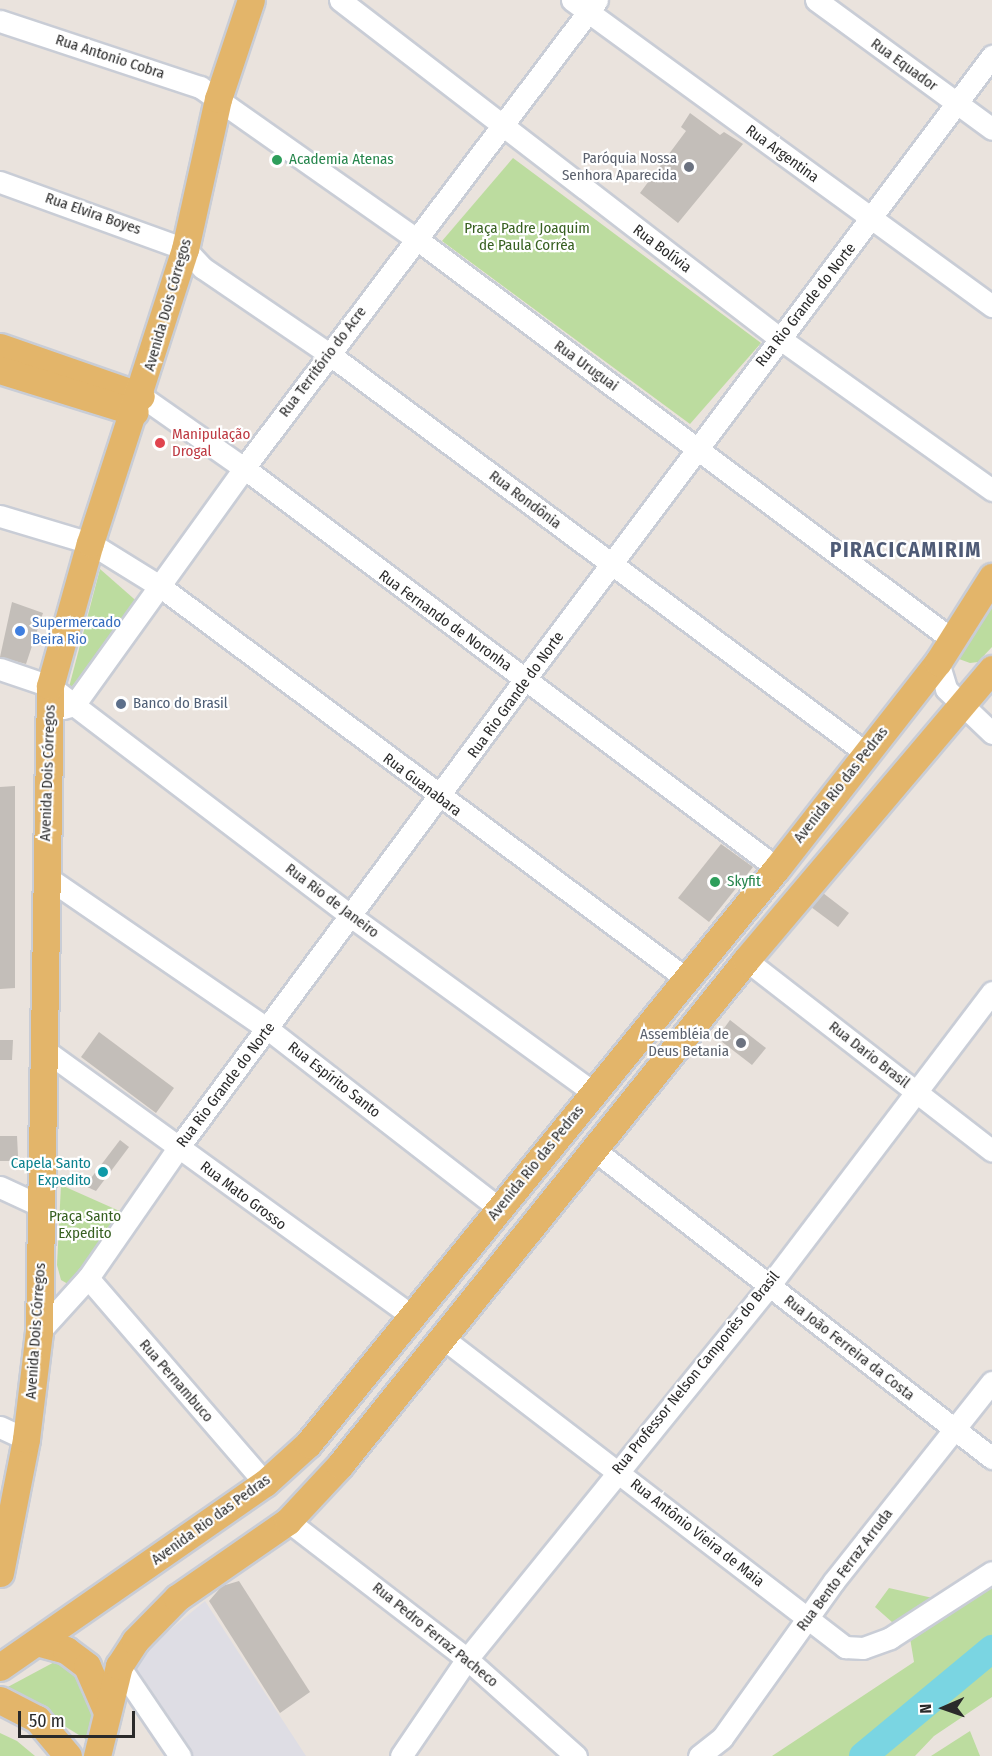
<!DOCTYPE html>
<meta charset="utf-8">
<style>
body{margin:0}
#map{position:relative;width:992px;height:1756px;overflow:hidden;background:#eae3dd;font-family:"Fira Sans Condensed",sans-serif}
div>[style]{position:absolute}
.industrial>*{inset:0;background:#dedde4}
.green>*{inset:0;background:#bcdc9f}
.river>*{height:28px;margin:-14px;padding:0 14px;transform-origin:14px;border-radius:14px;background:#7ad5e2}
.building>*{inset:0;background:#c3beb9}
.roads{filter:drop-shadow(2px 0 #c9cdd6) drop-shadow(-2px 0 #c9cdd6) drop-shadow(0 2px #c9cdd6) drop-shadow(0 -2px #c9cdd6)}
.minor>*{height:21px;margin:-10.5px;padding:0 10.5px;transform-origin:10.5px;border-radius:10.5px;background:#fff}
.major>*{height:27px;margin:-13.5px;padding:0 13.5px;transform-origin:13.5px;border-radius:13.5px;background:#e3b56a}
.dots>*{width:16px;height:16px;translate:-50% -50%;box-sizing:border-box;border:3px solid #fff;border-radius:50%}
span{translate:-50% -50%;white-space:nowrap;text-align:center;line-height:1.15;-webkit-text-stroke:4.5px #fff;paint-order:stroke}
.street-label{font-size:15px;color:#2a2a2a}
.worship-label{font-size:15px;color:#5b616d}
.right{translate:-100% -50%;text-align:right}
.leisure-label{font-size:15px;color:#27864d}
.left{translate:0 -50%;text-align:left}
.park-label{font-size:15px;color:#376021}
.health-label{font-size:15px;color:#be3a42}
.shop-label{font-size:15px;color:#366cbe}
.service-label{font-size:15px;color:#4e5e75}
.culture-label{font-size:15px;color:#0d838f}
.district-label{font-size:21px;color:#4f5b76;font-weight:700;letter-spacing:1.5px}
.north{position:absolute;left:914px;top:1678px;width:60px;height:60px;-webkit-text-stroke:4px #fff;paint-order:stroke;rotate:268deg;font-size:16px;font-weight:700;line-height:24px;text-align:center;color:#2a2a2a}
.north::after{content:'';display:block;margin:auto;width:21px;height:27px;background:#2a2a2a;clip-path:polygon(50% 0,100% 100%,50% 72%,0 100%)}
.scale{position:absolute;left:18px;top:1711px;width:117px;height:27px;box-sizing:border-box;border:3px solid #2a2a2a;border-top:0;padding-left:8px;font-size:18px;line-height:21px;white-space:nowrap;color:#2a2a2a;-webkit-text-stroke:4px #fff;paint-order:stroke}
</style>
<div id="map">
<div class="industrial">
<div style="clip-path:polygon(205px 1601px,306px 1756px,164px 1756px,126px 1699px,142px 1653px)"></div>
</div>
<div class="green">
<div style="clip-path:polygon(513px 158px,761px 343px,690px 424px,442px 241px)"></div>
<div style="clip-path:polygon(100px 569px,141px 605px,68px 691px)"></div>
<div style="clip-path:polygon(992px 597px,992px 647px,978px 662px,970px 663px,959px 659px,956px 648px)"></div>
<div style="clip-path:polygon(61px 1185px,124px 1213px,68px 1284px,61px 1280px,57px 1265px)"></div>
<div style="clip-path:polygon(992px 1583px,992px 1697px,934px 1736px,915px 1756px,772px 1756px,914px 1662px,910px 1638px,875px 1607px,889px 1588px,937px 1599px)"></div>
<div style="clip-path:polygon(60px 1659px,84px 1677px,95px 1714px,92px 1743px,4px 1689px)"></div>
<div style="clip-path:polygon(970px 1731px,980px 1756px,931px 1756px)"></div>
<div style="clip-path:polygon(0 1733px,17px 1741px,35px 1756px,0 1756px)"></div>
</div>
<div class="river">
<div style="left:863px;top:1756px;width:168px;rotate:-39.7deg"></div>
</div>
<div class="building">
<div style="clip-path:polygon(690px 113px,720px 135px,724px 132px,743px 144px,678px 223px,640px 193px,686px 131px,681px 127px)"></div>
<div style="clip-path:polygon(12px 602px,43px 613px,26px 664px,0 657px)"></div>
<div style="clip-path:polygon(15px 786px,15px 988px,0 989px,0 787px)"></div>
<div style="clip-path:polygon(721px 844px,753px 867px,709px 922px,678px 898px)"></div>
<div style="clip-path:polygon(823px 893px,849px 913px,838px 927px,811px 907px)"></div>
<div style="clip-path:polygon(730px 1020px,766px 1048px,752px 1065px,717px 1038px)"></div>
<div style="clip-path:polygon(99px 1032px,174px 1088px,156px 1113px,81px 1057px)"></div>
<div style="clip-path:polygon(0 1040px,13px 1040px,12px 1060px,0 1060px)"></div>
<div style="clip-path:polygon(0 1136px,17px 1136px,18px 1156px,10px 1161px,0 1161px)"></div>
<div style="clip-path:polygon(120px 1140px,129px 1147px,96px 1191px,85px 1186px)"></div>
<div style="clip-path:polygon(239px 1581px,310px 1692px,280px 1713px,209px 1601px,222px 1586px)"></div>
</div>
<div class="roads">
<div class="minor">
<div style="left:340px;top:0;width:554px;rotate:37.59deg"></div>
<div style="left:779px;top:338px;width:262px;rotate:35.5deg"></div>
<div style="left:572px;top:0;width:520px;rotate:36.08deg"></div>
<div style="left:816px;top:0;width:218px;rotate:36.2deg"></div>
<div style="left:0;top:21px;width:211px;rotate:18.3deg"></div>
<div style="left:200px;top:87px;width:266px;rotate:35.1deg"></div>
<div style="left:418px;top:240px;width:664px;rotate:36.8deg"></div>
<div style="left:0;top:182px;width:197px;rotate:19.9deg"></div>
<div style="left:185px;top:249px;width:26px;rotate:47deg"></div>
<div style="left:203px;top:268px;width:153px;rotate:34.3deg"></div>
<div style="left:329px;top:354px;width:668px;rotate:36.6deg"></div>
<div style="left:141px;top:396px;width:126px;rotate:35deg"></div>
<div style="left:244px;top:468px;width:666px;rotate:36.89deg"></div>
<div style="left:0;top:516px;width:94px;rotate:16.7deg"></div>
<div style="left:90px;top:543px;width:84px;rotate:31.8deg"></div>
<div style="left:161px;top:587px;width:656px;rotate:36.7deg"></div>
<div style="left:938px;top:662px;width:28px;rotate:73deg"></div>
<div style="left:946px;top:689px;width:64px;rotate:43.7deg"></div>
<div style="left:0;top:669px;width:53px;rotate:18.8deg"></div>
<div style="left:50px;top:686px;width:31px;rotate:38deg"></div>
<div style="left:74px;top:705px;width:292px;rotate:-54.3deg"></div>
<div style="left:244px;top:468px;width:586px;rotate:-52.97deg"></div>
<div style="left:63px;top:708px;width:11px;rotate:-15deg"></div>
<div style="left:74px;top:705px;width:350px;rotate:37.3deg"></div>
<div style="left:352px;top:917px;width:298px;rotate:36deg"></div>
<div style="left:45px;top:876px;width:270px;rotate:34.5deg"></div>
<div style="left:268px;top:1029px;width:292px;rotate:37.8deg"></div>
<div style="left:746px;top:960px;width:311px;rotate:37.8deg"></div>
<div style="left:46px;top:1051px;width:453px;rotate:35.9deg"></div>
<div style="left:593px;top:1149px;width:505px;rotate:37.76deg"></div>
<div style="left:0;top:1187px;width:47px;rotate:24.9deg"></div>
<div style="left:88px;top:1278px;width:271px;rotate:49.2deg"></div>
<div style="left:39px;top:1332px;width:73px;rotate:-47.8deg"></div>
<div style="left:88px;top:1278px;width:158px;rotate:-55.3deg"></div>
<div style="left:178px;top:1148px;width:583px;rotate:-53.5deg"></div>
<div style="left:525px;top:679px;width:779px;rotate:-53.14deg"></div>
<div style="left:444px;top:1339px;width:506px;rotate:37.53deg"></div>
<div style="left:845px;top:1647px;width:18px;rotate:3deg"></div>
<div style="left:863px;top:1648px;width:29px;rotate:-20deg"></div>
<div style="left:890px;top:1638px;width:121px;rotate:-32.9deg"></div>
<div style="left:0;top:1427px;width:29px;rotate:25deg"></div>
<div style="left:288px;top:1521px;width:226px;rotate:37.6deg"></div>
<div style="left:467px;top:1659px;width:146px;rotate:41.7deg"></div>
<div style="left:119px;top:1666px;width:109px;rotate:55.9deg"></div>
<div style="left:401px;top:1756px;width:117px;rotate:-55.8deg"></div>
<div style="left:467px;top:1659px;width:480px;rotate:-51deg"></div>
<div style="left:769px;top:1286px;width:369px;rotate:-52.8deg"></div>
<div style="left:699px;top:1756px;width:29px;rotate:-38deg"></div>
<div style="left:722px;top:1738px;width:193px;rotate:-54.5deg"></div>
<div style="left:834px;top:1581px;width:254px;rotate:-51.6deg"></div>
</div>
<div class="major">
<div style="left:0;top:347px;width:149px;rotate:19.2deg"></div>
<div style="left:0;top:370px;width:141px;rotate:17.3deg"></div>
<div style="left:0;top:1573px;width:136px;rotate:-79deg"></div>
<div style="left:26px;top:1439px;width:108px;rotate:-83.1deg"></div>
<div style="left:39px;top:1332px;width:646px;rotate:-89.02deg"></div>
<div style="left:50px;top:686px;width:148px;rotate:-74.4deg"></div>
<div style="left:90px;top:543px;width:309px;rotate:-72.1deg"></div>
<div style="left:185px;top:249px;width:154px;rotate:-77.6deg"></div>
<div style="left:218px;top:99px;width:104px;rotate:-71.6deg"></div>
<div style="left:40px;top:1643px;width:27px;rotate:15deg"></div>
<div style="left:66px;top:1650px;width:26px;rotate:37deg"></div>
<div style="left:87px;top:1666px;width:50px;rotate:66.5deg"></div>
<div style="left:0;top:1667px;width:323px;rotate:-34.8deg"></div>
<div style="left:265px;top:1483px;width:58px;rotate:-42.2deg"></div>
<div style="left:308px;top:1444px;width:743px;rotate:-50.85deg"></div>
<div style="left:777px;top:868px;width:261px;rotate:-52deg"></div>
<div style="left:938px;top:662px;width:101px;rotate:-57.6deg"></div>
<div style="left:0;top:1700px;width:42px;rotate:27.2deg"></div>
<div style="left:37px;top:1719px;width:48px;rotate:50deg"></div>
<div style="left:97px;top:1756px;width:93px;rotate:-76.3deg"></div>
<div style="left:119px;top:1666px;width:30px;rotate:-57deg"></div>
<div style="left:135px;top:1641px;width:60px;rotate:-45.7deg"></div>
<div style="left:177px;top:1598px;width:135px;rotate:-34.7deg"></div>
<div style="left:288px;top:1521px;width:76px;rotate:-47.1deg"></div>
<div style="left:340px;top:1465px;width:648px;rotate:-51.2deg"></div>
<div style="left:746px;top:960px;width:381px;rotate:-49.8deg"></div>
</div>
</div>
<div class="dots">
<div style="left:277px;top:160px;background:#2e9e5b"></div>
<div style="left:689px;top:167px;background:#6b7280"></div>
<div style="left:160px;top:443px;background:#e0444e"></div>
<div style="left:20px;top:631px;background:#3f7fe0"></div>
<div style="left:121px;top:704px;background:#5c6f8a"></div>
<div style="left:715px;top:882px;background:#2e9e5b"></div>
<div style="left:741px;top:1043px;background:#6b7280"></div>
<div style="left:103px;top:1172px;background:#0f9aa8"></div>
</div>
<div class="street-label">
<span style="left:110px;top:57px;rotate:18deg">Rua Antonio Cobra</span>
<span style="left:904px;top:65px;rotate:36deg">Rua Equador</span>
<span style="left:782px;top:154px;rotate:36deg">Rua Argentina</span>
<span style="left:93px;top:214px;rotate:19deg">Rua Elvira Boyes</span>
<span style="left:662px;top:249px;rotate:37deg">Rua Bolívia</span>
<span style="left:168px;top:305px;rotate:-74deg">Avenida Dois Córregos</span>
<span style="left:806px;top:305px;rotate:-52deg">Rua Rio Grande do Norte</span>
<span style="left:323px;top:362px;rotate:-53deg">Rua Território do Acre</span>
<span style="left:586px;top:366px;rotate:36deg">Rua Uruguai</span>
<span style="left:525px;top:500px;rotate:37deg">Rua Rondônia</span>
<span style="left:445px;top:621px;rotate:36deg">Rua Fernando de Noronha</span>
<span style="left:516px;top:695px;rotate:-54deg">Rua Rio Grande do Norte</span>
<span style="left:48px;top:773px;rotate:-88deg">Avenida Dois Córregos</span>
<span style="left:422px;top:785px;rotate:37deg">Rua Guanabara</span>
<span style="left:841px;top:785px;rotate:-52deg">Avenida Rio das Pedras</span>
<span style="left:332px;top:901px;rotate:37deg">Rua Rio de Janeiro</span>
<span style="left:869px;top:1055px;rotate:38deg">Rua Dario Brasil</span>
<span style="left:334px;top:1080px;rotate:38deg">Rua Espírito Santo</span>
<span style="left:226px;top:1085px;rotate:-53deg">Rua Rio Grande do Norte</span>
<span style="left:536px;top:1163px;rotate:-51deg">Avenida Rio das Pedras</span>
<span style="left:243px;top:1196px;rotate:37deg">Rua Mato Grosso</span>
<span style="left:36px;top:1331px;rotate:-86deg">Avenida Dois Córregos</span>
<span style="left:849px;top:1348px;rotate:38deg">Rua João Ferreira da Costa</span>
<span style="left:696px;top:1373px;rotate:-51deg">Rua Professor Nelson Camponês do Brasil</span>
<span style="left:176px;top:1381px;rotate:49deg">Rua Pernambuco</span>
<span style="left:211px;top:1520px;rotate:-36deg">Avenida Rio das Pedras</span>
<span style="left:697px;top:1533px;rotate:38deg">Rua Antônio Vieira de Maia</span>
<span style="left:845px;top:1570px;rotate:-53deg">Rua Bento Ferraz Arruda</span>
<span style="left:435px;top:1635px;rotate:39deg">Rua Pedro Ferraz Pacheco</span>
</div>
<div class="worship-label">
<span class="right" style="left:677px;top:167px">Paróquia Nossa<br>Senhora Aparecida</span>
<span class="right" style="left:729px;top:1043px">Assembléia de<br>Deus Betania</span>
</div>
<div class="leisure-label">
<span class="left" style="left:289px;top:160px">Academia Atenas</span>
<span class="left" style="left:727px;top:882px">Skyfit</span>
</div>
<div class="park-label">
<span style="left:527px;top:237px">Praça Padre Joaquim<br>de Paula Corrêa</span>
<span style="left:85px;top:1225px">Praça Santo<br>Expedito</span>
</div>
<div class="health-label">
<span class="left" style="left:172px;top:443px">Manipulação<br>Drogal</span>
</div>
<div class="shop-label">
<span class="left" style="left:32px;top:631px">Supermercado<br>Beira Rio</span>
</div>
<div class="service-label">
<span class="left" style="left:133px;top:704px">Banco do Brasil</span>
</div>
<div class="culture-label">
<span class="right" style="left:91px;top:1172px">Capela Santo<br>Expedito</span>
</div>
<div class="district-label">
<span style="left:906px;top:550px">PIRACICAMIRIM</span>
</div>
<div class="north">N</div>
<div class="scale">50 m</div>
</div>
